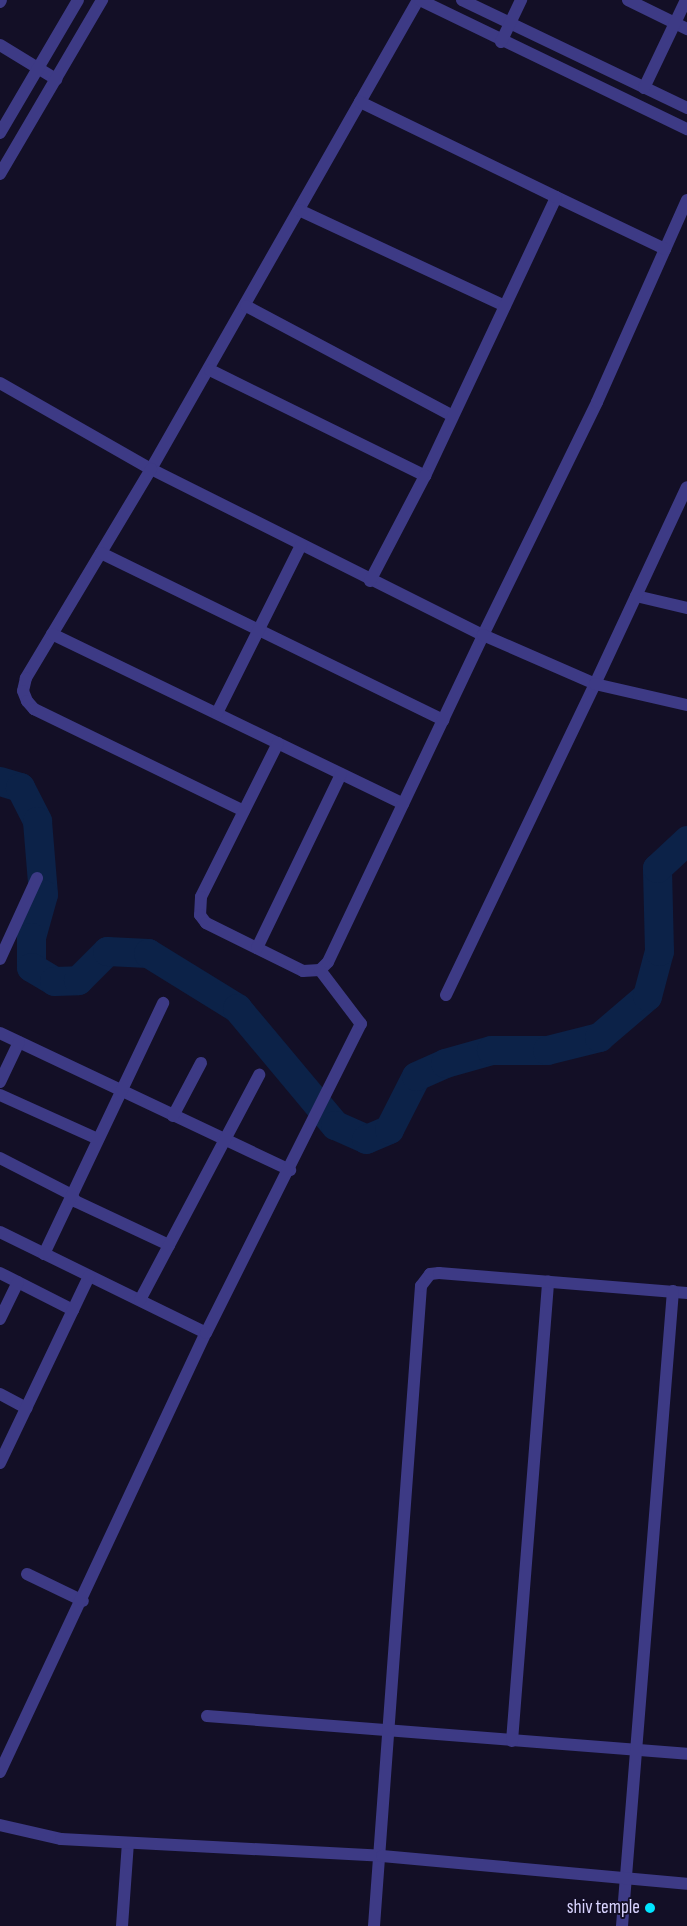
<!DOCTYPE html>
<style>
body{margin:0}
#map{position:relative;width:687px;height:1926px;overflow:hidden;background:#130f26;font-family:"Sofia Sans Condensed",sans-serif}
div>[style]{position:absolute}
.river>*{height:29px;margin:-14.5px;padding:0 14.5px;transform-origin:14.5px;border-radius:14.5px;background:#0c2248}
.minor>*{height:12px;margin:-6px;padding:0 6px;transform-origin:6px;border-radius:6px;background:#3d3a85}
.tertiary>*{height:12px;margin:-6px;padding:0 6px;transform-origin:6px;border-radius:6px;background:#3d3a85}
.dots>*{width:14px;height:14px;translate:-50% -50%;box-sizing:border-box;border:2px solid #130f26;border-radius:50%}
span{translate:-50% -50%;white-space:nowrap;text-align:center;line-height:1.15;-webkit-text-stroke:4px #130f26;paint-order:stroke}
.poi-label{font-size:19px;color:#d9d4ff}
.right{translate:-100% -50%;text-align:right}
</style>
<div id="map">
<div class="river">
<div style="left:0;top:781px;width:21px;rotate:17deg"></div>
<div style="left:20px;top:787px;width:38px;rotate:63deg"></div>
<div style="left:37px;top:821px;width:73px;rotate:85.3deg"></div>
<div style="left:43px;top:894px;width:45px;rotate:105.6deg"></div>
<div style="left:31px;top:937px;width:30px;rotate:90deg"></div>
<div style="left:31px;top:967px;width:27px;rotate:31deg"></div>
<div style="left:54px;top:981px;width:24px;rotate:-2deg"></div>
<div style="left:78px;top:980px;width:41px;rotate:-45deg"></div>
<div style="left:107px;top:951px;width:41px;rotate:2.8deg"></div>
<div style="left:148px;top:953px;width:105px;rotate:31.7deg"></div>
<div style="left:237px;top:1008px;width:153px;rotate:50.1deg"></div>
<div style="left:335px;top:1125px;width:34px;rotate:24deg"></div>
<div style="left:366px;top:1139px;width:25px;rotate:-23deg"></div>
<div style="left:389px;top:1129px;width:59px;rotate:-63deg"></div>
<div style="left:416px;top:1076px;width:32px;rotate:-24deg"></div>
<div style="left:445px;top:1063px;width:48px;rotate:-15.8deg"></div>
<div style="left:491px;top:1050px;width:56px"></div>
<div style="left:547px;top:1050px;width:54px;rotate:-14deg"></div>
<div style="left:599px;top:1037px;width:63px;rotate:-40.5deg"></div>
<div style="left:647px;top:996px;width:47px;rotate:-75.1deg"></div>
<div style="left:659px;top:951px;width:83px;rotate:-91.4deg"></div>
<div style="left:657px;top:868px;width:41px;rotate:-43deg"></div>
</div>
<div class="minor">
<div style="left:418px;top:0;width:540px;rotate:119.65deg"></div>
<div style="left:151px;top:469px;width:371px;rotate:26.6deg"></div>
<div style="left:483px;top:635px;width:259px;rotate:-63.9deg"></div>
<div style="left:597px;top:402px;width:221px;rotate:-66deg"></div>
<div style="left:420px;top:0;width:297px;rotate:25.8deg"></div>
<div style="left:462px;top:0;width:250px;rotate:25.6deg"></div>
<div style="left:628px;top:0;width:66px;rotate:26.2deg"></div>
<div style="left:0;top:2px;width:2px;rotate:-63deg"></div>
<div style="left:501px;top:42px;width:47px;rotate:-64.5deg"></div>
<div style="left:0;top:45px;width:66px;rotate:31.3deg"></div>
<div style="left:644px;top:88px;width:98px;rotate:-64.5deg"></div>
<div style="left:0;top:133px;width:154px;rotate:-59.6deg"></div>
<div style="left:0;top:174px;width:202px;rotate:-59.6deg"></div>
<div style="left:556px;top:197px;width:121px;rotate:25.5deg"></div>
<div style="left:299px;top:210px;width:227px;rotate:25deg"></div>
<div style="left:246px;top:306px;width:234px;rotate:28deg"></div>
<div style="left:210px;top:370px;width:240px;rotate:26.2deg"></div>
<div style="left:425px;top:476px;width:308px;rotate:-64.8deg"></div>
<div style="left:556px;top:197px;width:218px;rotate:-154.1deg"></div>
<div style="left:0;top:383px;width:174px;rotate:29.7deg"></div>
<div style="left:151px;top:469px;width:244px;rotate:120.9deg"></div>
<div style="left:26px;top:678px;width:13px;rotate:103deg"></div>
<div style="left:23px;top:691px;width:11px;rotate:68deg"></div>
<div style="left:27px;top:701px;width:11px;rotate:49deg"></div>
<div style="left:34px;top:709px;width:233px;rotate:25.9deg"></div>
<div style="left:101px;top:553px;width:381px;rotate:26deg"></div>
<div style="left:370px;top:581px;width:119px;rotate:-62.4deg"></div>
<div style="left:636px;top:596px;width:52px;rotate:13.2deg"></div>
<div style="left:52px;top:634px;width:390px;rotate:25.8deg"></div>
<div style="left:217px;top:713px;width:188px;rotate:-63.4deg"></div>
<div style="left:278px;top:743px;width:172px;rotate:116.6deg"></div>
<div style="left:201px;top:897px;width:18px;rotate:93deg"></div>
<div style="left:200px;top:915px;width:10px;rotate:53deg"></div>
<div style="left:206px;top:923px;width:108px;rotate:26.3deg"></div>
<div style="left:303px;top:971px;width:17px;rotate:-3deg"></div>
<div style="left:320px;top:970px;width:11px;rotate:-45deg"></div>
<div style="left:328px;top:962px;width:362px;rotate:-64.6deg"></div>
<div style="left:483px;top:635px;width:122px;rotate:23.6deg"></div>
<div style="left:595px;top:684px;width:217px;rotate:-65deg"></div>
<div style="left:257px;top:948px;width:193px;rotate:-64.2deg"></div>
<div style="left:0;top:959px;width:89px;rotate:-65.4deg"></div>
<div style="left:446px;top:995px;width:345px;rotate:-64.4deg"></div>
<div style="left:595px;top:684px;width:94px;rotate:12.9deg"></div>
<div style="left:0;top:1033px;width:321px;rotate:25.3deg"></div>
<div style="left:0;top:1082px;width:44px;rotate:-64.6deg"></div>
<div style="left:0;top:1095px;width:107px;rotate:24.2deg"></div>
<div style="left:173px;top:1116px;width:60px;rotate:-62.2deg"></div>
<div style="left:0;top:1158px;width:81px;rotate:27.2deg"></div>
<div style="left:72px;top:1195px;width:7px;rotate:63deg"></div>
<div style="left:75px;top:1201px;width:104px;rotate:25.1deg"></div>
<div style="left:0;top:1232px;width:229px;rotate:26.1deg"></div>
<div style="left:44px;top:1254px;width:278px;rotate:-64.6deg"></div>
<div style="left:0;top:1273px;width:82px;rotate:26.9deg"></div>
<div style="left:140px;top:1300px;width:255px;rotate:-62.1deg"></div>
<div style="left:0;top:1319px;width:41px;rotate:-64.1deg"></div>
<div style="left:0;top:1394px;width:30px;rotate:28deg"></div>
<div style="left:0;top:1463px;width:207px;rotate:-64.5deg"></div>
<div style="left:27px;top:1574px;width:62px;rotate:25.7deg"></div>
<div style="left:207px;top:1716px;width:482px;rotate:4.5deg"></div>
<div style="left:512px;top:1741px;width:461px;rotate:-85.5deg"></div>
<div style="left:0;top:1772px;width:485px;rotate:-64.9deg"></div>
<div style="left:206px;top:1333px;width:346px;rotate:-63.4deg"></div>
<div style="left:361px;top:1024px;width:68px;rotate:-127.2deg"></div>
<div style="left:122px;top:1926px;width:83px;rotate:-85.9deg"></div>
<div style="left:374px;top:1926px;width:642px;rotate:-85.8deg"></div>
<div style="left:421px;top:1286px;width:15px;rotate:-53deg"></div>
<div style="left:430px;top:1274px;width:9px;rotate:-6deg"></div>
<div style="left:439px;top:1273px;width:249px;rotate:4.6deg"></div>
<div style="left:622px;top:1926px;width:637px;rotate:-85.41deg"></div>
</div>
<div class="tertiary">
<div style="left:0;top:1825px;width:63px;rotate:12.9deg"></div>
<div style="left:61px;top:1839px;width:321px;rotate:3deg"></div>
<div style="left:382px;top:1856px;width:306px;rotate:5.2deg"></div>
</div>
<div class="dots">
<div style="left:650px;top:1908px;background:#00e5ff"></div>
</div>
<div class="poi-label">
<span class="right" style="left:640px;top:1908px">shiv temple</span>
</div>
</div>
